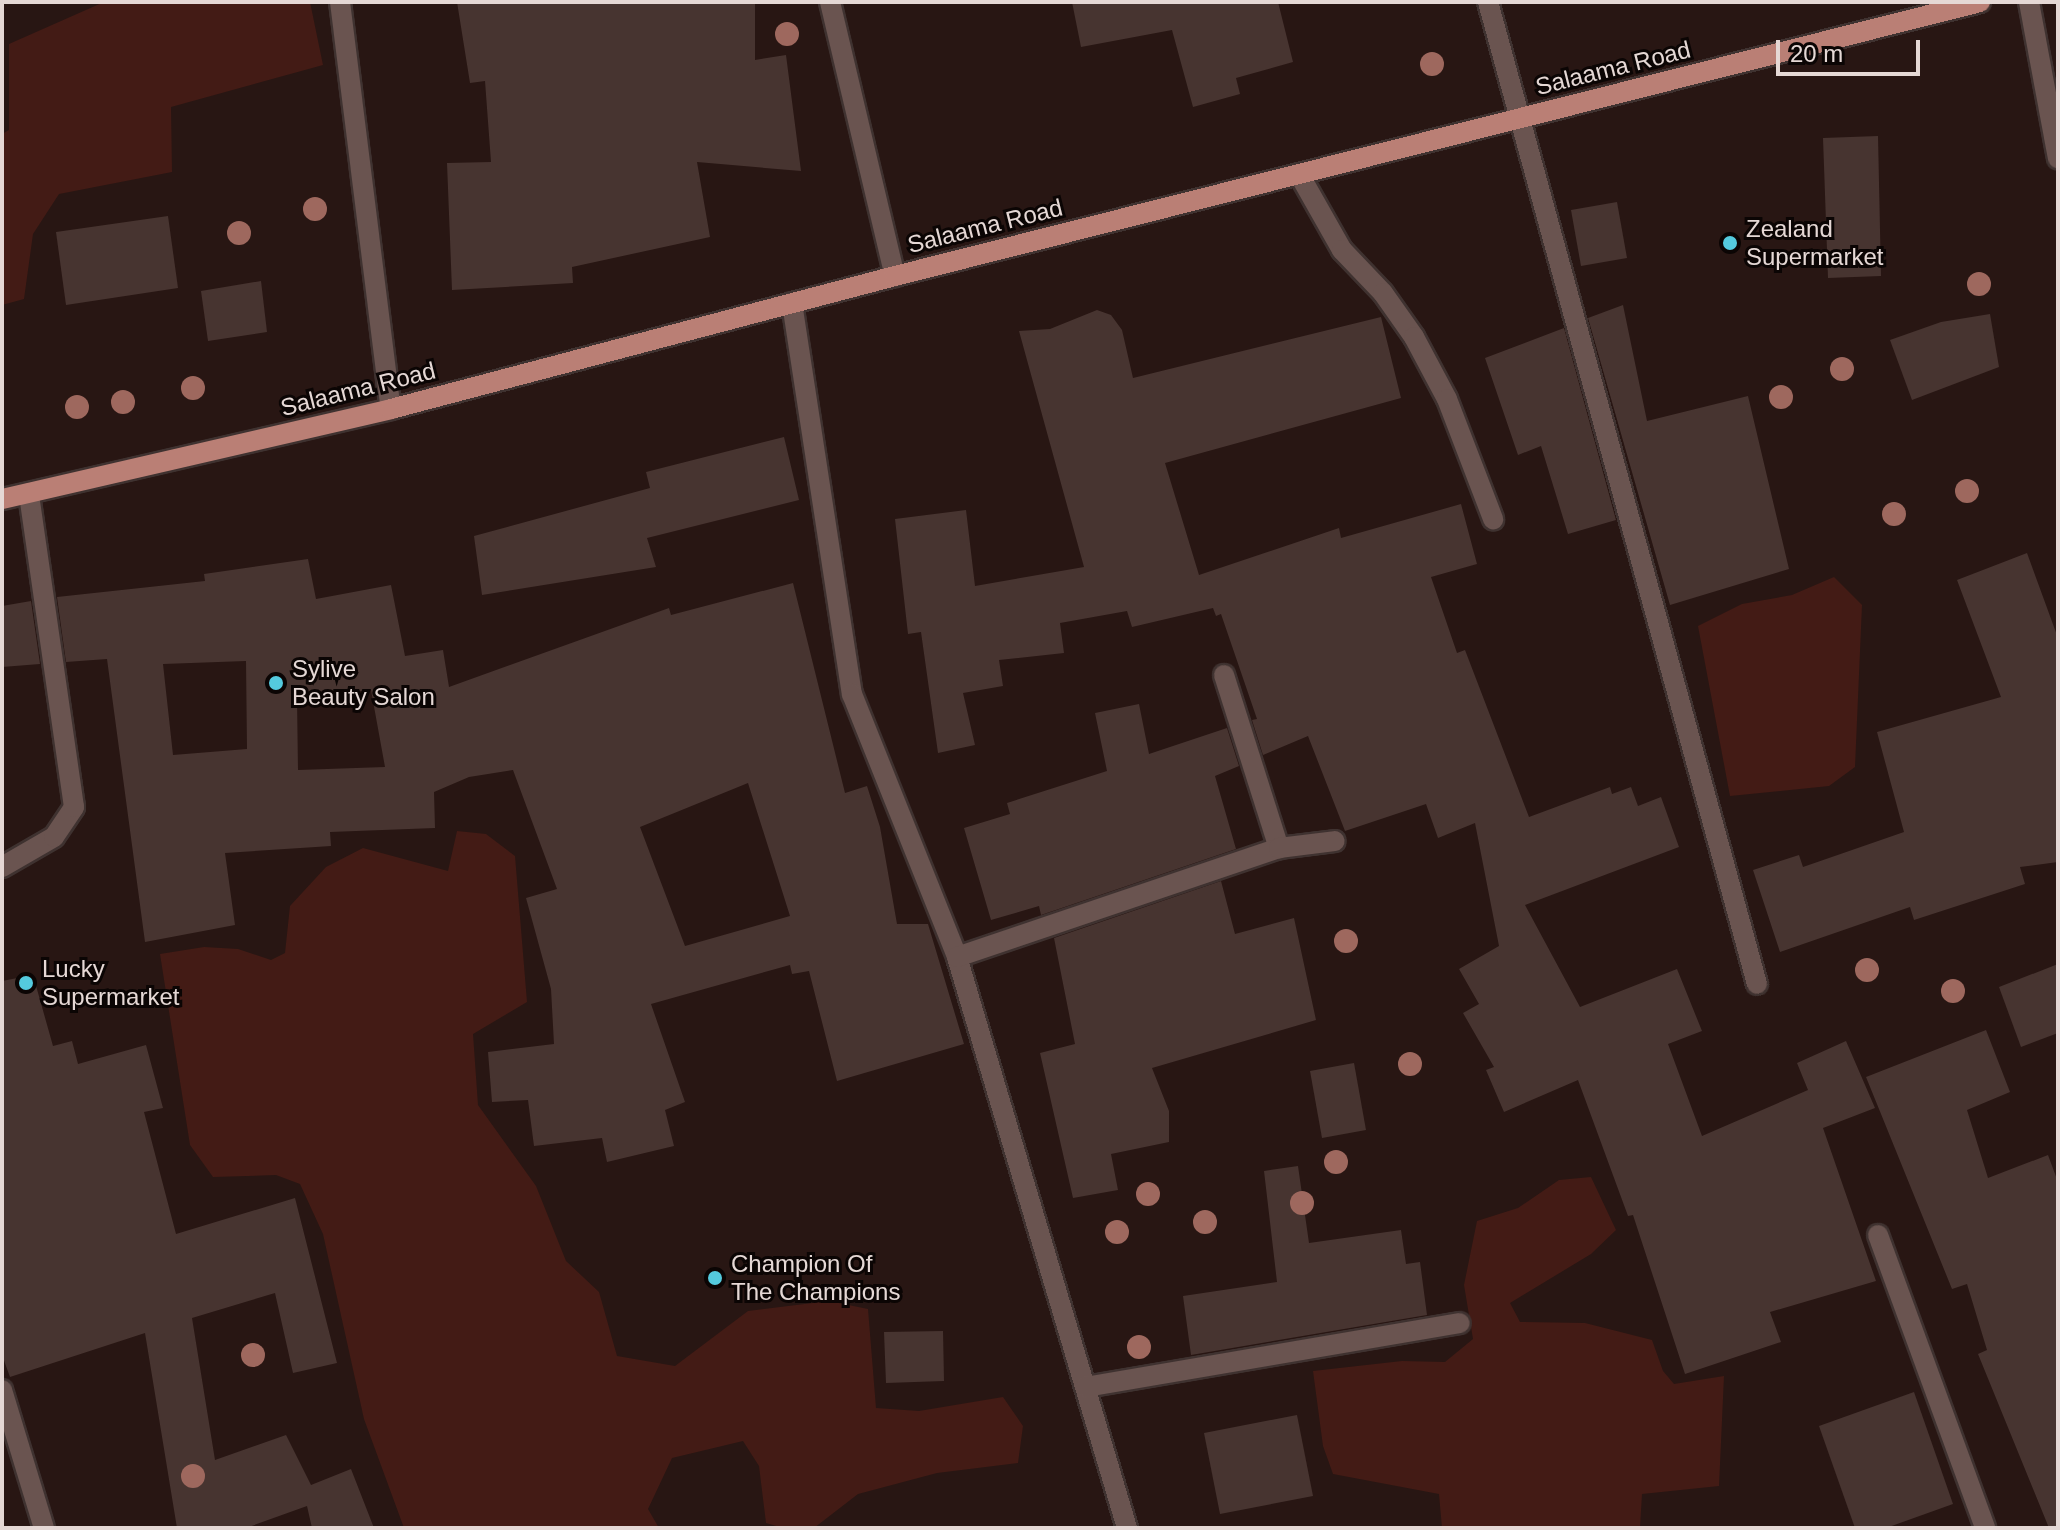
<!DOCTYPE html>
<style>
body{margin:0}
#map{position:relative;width:2060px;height:1530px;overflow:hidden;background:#281613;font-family:Arial,sans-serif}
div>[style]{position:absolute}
.green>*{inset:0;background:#431b15}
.building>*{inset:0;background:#473430}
.roads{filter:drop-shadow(2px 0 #3f3230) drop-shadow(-2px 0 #3f3230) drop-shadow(0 2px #3f3230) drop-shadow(0 -2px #3f3230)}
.minor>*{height:20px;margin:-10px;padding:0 10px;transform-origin:10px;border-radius:10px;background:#6a5450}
.major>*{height:20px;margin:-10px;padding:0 10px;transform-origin:10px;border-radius:10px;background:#ba7f75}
.trees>*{width:24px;height:24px;margin:-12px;border-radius:50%;background:#9e685e}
.dots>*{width:22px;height:22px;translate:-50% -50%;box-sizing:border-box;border:4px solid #0b0504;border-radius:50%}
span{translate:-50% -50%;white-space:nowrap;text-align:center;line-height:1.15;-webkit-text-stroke:6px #0b0504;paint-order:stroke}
.street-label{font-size:24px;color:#e5d8d5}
.poi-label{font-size:24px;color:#e5d8d5}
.left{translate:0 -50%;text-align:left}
.frame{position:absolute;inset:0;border:4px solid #e5d8d5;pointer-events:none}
.scale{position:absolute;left:1776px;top:40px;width:144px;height:36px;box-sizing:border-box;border:4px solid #e5d8d5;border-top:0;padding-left:10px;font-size:24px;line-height:28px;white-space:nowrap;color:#e5d8d5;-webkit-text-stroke:6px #0b0504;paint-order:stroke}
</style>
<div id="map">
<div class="green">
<div style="clip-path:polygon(104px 2px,310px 2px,323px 65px,171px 107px,172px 172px,59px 194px,33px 234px,24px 299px,2px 305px,2px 134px,9px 130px,9px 44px)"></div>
<div style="clip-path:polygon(1834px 577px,1862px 605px,1855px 767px,1829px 786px,1730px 796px,1698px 626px,1742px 604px,1792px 595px)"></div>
<div style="clip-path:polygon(457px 831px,486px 834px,515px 856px,527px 1002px,473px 1034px,478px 1105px,536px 1186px,566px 1261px,599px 1292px,617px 1356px,675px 1366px,748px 1311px,829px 1301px,868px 1309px,876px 1408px,919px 1411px,1003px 1397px,1023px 1426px,1018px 1463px,937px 1473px,858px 1494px,814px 1528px,783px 1528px,766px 1523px,759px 1466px,743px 1441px,672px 1458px,648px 1509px,659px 1528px,404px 1528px,364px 1419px,323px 1234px,300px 1184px,276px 1175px,213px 1177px,190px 1145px,160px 954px,204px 947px,238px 949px,271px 960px,285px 953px,290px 906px,326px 867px,363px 848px,448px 871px)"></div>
<div style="clip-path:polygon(1591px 1177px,1616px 1230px,1591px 1254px,1510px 1303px,1520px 1322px,1585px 1323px,1652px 1340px,1663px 1371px,1674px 1384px,1724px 1376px,1719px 1486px,1642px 1494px,1640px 1528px,1442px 1528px,1439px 1494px,1333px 1474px,1323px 1446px,1313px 1371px,1402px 1361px,1445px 1362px,1473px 1339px,1464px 1285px,1477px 1221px,1518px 1208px,1559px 1180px)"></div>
</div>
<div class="building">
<div style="clip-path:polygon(457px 2px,755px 2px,755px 60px,786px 55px,801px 171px,697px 162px,710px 237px,572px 267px,573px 283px,452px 290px,447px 163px,491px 162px,485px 81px,470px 83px)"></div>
<div style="clip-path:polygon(1072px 2px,1278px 2px,1293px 62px,1236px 78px,1240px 94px,1193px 107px,1172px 30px,1081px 47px)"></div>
<div style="clip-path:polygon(1878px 136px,1881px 276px,1828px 278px,1823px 138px)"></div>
<div style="clip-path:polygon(1617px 202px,1627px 258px,1581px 266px,1571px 210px)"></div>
<div style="clip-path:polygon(168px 216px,178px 288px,66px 305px,56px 232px)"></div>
<div style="clip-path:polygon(261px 281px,267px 332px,208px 341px,201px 291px)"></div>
<div style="clip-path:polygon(1623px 305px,1647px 421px,1748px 396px,1789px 569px,1670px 605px,1588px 318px)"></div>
<div style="clip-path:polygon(1097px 310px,1111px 315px,1122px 330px,1133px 378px,1381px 317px,1401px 398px,1165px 463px,1199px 575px,1339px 528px,1341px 538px,1461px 504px,1477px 564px,1431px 577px,1457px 653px,1465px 650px,1529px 817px,1610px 787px,1612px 794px,1631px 787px,1638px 806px,1661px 797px,1679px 847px,1525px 905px,1580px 1007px,1677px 969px,1702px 1031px,1668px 1044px,1702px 1136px,1808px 1090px,1797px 1063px,1846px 1041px,1875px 1108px,1823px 1128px,1876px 1281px,1770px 1312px,1781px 1342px,1685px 1374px,1633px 1215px,1628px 1216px,1578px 1080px,1504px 1112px,1486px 1070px,1494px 1067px,1463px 1013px,1479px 1004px,1459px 969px,1499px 946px,1475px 823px,1438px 838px,1426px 804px,1345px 831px,1308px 736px,1263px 755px,1252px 720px,1257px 719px,1221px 614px,1216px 616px,1213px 608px,1132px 627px,1127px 611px,1060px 623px,1064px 653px,999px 660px,1003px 686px,963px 693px,975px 745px,938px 753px,921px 632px,908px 634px,895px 519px,966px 510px,975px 586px,1084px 567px,1019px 331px,1050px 329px)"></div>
<div style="clip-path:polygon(1990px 314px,1999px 367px,1912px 400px,1890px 340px,1941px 322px)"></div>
<div style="clip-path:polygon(1564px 328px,1616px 520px,1568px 534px,1541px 446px,1518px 455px,1485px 358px)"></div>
<div style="clip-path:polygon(784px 437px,799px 500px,647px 538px,656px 567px,482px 595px,474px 536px,650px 488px,646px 472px)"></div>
<div style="clip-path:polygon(2027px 553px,2058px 638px,2058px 862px,2020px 867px,2025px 884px,1914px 920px,1910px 907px,1780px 952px,1753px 870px,1799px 855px,1803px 867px,1904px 832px,1877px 732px,2001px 697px,1957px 580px)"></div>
<div style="clip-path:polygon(evenodd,308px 559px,316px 599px,391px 585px,405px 656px,443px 650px,449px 687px,669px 608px,671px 615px,793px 583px,845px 793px,867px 786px,880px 827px,897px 924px,928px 924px,964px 1044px,837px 1081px,809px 971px,792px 974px,790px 965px,651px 1004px,685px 1102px,665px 1110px,674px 1146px,607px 1162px,602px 1138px,534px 1146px,528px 1100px,492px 1102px,488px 1052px,554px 1044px,551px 989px,526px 898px,557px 889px,513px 770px,469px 777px,434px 792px,435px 828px,330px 832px,331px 846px,225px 853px,235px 925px,145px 942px,107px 659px,66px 662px,57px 597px,205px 581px,204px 574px,308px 559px,246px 661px,247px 749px,173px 755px,163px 664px,246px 661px,308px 559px,371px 690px,385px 767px,298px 770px,297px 698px,371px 690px,308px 559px,748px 783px,790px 916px,685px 946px,640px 827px,748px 783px)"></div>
<div style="clip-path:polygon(31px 601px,40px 664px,2px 667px,2px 606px)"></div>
<div style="clip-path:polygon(1139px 704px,1149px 754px,1227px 728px,1239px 766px,1215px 776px,1236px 849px,1041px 915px,1039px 906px,991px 920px,964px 828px,1010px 814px,1007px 803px,1107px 771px,1095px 713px)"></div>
<div style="clip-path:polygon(1221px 881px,1235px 934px,1294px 918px,1316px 1020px,1152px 1068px,1169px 1111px,1169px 1142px,1111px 1154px,1118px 1190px,1073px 1198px,1040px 1053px,1075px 1044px,1054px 938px)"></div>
<div style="clip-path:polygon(2058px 964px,2058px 1033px,2021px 1047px,1999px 987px)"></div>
<div style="clip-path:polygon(33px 975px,53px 1046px,72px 1041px,78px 1064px,146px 1045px,163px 1108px,144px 1112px,176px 1234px,295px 1198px,337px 1363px,293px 1373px,275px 1293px,192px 1318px,215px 1460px,286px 1435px,311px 1485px,351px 1469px,374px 1528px,312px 1528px,307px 1506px,246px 1528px,177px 1528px,145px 1333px,10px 1377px,2px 1355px,2px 981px)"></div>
<div style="clip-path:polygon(1986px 1030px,2010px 1092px,1967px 1110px,1988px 1178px,2048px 1155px,2058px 1182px,2058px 1528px,2049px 1528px,1978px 1354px,1987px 1350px,1967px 1284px,1952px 1289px,1866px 1077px)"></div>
<div style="clip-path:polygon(1354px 1063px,1366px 1130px,1322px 1138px,1310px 1071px)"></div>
<div style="clip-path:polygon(1298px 1166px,1309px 1243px,1401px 1230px,1406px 1264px,1420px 1262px,1427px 1315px,1191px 1355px,1183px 1296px,1277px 1282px,1264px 1171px)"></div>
<div style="clip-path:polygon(943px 1331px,944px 1381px,886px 1383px,884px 1332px)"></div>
<div style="clip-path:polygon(1914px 1392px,1953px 1504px,1886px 1528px,1855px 1528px,1819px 1426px)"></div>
<div style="clip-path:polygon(1297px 1415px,1313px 1496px,1220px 1514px,1204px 1433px)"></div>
</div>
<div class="roads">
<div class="minor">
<div style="left:340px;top:2px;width:410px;rotate:82.9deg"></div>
<div style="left:830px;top:2px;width:282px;rotate:76.7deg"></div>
<div style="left:1488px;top:2px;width:1018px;rotate:74.68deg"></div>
<div style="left:2029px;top:2px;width:159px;rotate:79.5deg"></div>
<div style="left:1299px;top:174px;width:87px;rotate:60.5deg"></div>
<div style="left:1342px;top:250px;width:59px;rotate:46.4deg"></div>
<div style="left:1383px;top:293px;width:54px;rotate:54.8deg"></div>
<div style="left:1414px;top:337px;width:70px;rotate:62deg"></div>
<div style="left:1447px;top:399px;width:129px;rotate:69deg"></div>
<div style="left:792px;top:303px;width:396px;rotate:81.3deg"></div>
<div style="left:852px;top:694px;width:283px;rotate:68.2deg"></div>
<div style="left:957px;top:957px;width:596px;rotate:73.42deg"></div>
<div style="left:1224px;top:675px;width:182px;rotate:72.4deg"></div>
<div style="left:2px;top:867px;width:60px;rotate:-30deg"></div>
<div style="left:54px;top:837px;width:36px;rotate:-56deg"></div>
<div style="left:74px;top:807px;width:317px;rotate:-98.2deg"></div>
<div style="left:957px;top:957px;width:340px;rotate:-18.7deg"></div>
<div style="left:1279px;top:848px;width:56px;rotate:-7.1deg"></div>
<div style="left:1878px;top:1235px;width:312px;rotate:69.9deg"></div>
<div style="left:1086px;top:1387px;width:379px;rotate:-9.7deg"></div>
<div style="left:2px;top:1390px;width:144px;rotate:73.1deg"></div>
</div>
<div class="major">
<div style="left:2px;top:499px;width:399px;rotate:-13deg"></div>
<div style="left:391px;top:409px;width:521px;rotate:-14.78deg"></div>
<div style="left:895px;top:276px;width:1119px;rotate:-14.17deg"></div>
</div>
</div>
<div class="trees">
<div style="left:787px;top:34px"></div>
<div style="left:1432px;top:64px"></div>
<div style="left:315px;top:209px"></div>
<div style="left:239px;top:233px"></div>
<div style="left:1979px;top:284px"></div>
<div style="left:1842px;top:369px"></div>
<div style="left:193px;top:388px"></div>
<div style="left:1781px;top:397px"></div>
<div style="left:123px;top:402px"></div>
<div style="left:77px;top:407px"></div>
<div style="left:1967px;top:491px"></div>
<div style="left:1894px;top:514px"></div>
<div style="left:1346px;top:941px"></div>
<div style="left:1867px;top:970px"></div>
<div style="left:1953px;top:991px"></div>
<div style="left:1410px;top:1064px"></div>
<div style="left:1336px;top:1162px"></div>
<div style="left:1148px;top:1194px"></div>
<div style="left:1302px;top:1203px"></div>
<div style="left:1205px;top:1222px"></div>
<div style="left:1117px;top:1232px"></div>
<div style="left:1139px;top:1347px"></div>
<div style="left:253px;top:1355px"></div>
<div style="left:193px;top:1476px"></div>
</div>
<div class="dots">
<div style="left:1730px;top:243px;background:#54cade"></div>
<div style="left:276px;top:683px;background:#54cade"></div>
<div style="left:26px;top:983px;background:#54cade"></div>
<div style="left:715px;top:1278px;background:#54cade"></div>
</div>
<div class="street-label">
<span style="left:1613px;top:68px;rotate:-14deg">Salaama Road</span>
<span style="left:985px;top:226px;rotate:-14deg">Salaama Road</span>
<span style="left:358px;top:389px;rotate:-14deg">Salaama Road</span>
</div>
<div class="poi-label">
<span class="left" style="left:1746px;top:243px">Zealand<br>Supermarket</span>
<span class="left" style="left:292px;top:683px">Sylive<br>Beauty Salon</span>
<span class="left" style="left:42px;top:983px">Lucky<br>Supermarket</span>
<span class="left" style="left:731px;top:1278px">Champion Of<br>The Champions</span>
</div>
<div class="frame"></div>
<div class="scale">20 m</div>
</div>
